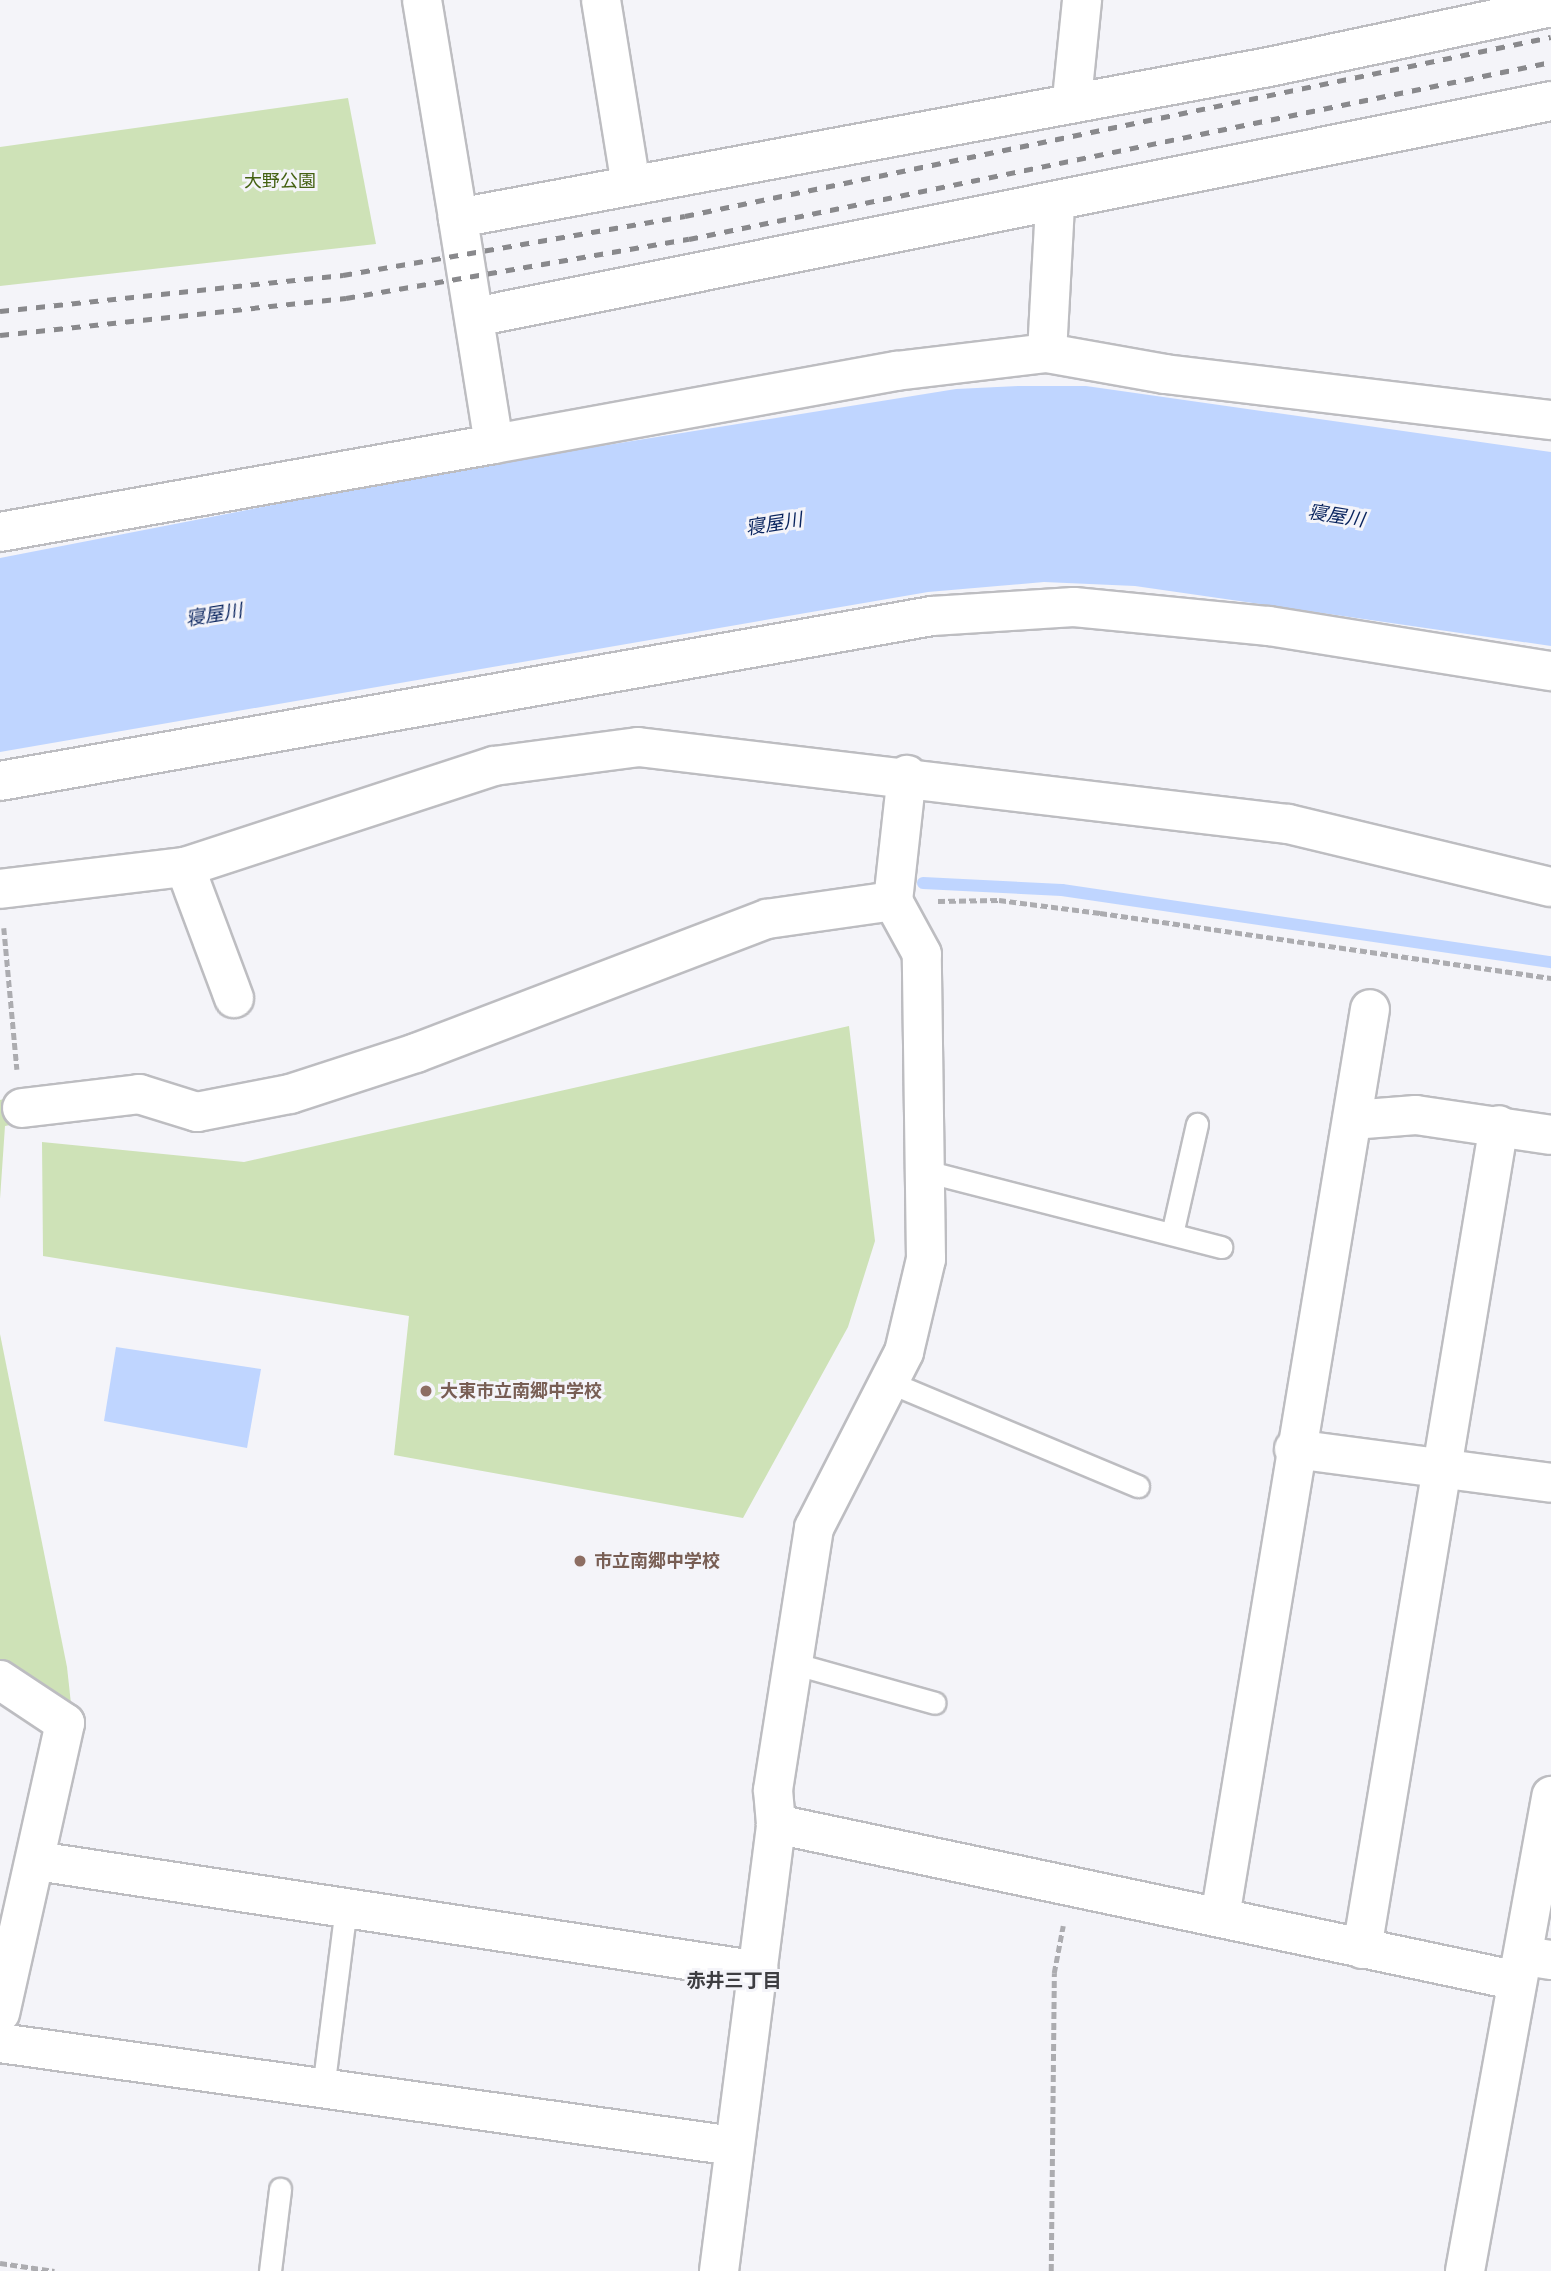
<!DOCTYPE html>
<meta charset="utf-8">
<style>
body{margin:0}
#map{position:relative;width:1551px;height:2271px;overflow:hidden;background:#f4f4f9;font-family:"Public Sans","Noto Sans JP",sans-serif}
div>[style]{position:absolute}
.green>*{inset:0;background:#cee2b7}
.water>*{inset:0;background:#bfd5ff}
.stream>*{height:12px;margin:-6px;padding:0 6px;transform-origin:6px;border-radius:6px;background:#bfd5ff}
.path>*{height:4.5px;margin-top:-2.25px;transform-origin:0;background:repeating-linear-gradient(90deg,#acacb0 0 7px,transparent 0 10.5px)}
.roads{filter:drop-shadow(2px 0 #bdbdc1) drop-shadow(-2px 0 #bdbdc1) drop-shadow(0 2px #bdbdc1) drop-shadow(0 -2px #bdbdc1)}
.service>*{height:21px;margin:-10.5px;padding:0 10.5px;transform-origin:10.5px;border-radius:10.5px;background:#fff}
.minor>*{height:38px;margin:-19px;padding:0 19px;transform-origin:19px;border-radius:19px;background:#fff}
.tertiary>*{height:38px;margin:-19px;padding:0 19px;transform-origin:19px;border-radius:19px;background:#fff}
.rail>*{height:5px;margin-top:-2.5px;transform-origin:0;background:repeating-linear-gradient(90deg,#89898c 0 9px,transparent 0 18px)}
.dots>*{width:19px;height:19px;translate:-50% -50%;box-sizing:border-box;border:4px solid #f4f4f9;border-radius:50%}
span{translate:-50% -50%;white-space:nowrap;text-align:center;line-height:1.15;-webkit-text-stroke:6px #f4f4f9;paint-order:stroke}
.park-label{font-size:18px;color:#446112}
.education-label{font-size:18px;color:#785e54;font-weight:700}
.left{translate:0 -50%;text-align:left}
.water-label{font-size:19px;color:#09245e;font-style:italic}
.neighbourhood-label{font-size:19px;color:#3e3e42;font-weight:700}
</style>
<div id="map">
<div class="green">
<div style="clip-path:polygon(348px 98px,376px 244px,0 286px,0 147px)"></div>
<div style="clip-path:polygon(849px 1026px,875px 1241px,848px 1327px,743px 1518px,394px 1455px,409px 1316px,43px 1256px,42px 1142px,244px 1162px)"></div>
<div style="clip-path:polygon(11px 1097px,15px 1124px,5px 1126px,0 1199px,0 1100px)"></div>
<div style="clip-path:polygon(0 1334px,67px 1667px,72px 1713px,0 1669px)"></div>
</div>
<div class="water">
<div style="clip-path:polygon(1018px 386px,1086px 386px,1551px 452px,1551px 646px,1135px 586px,1044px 582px,928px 592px,0 752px,0 558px,452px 470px,956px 389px)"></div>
<div style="clip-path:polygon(116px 1347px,261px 1369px,247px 1448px,104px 1421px)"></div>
</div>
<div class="stream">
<div style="left:923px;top:883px;width:139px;rotate:2.9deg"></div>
<div style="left:1062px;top:890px;width:494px;rotate:8.4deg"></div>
</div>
<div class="path">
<div style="left:938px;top:901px;width:61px;rotate:-0.9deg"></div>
<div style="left:999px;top:900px;width:102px;rotate:7.3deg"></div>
<div style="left:1100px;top:913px;width:456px;rotate:8.2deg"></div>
<div style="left:4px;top:928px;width:142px;rotate:84.7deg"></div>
<div style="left:0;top:2263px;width:55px;rotate:8.4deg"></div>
<div style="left:1051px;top:2271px;width:298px;rotate:-89.4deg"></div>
<div style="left:1054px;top:1973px;width:48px;rotate:-79.2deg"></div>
</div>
<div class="roads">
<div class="service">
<div style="left:925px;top:1171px;width:306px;rotate:14.4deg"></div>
<div style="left:1172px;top:1234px;width:113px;rotate:-77.2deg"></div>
<div style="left:889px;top:1382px;width:270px;rotate:22.7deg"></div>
<div style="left:792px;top:1663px;width:148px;rotate:15.6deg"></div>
<div style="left:323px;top:2089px;width:182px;rotate:-82.8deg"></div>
<div style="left:270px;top:2271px;width:83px;rotate:-83deg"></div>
</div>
<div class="minor">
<div style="left:422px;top:0;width:221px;rotate:80.6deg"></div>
<div style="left:601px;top:0;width:187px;rotate:80.8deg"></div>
<div style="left:1072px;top:99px;width:100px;rotate:-84.2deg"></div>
<div style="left:1047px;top:353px;width:149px;rotate:-86.9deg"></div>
<div style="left:494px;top:444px;width:409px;rotate:-10.3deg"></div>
<div style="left:896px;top:371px;width:152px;rotate:-6.8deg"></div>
<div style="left:1047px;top:353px;width:120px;rotate:10.1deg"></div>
<div style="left:1165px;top:374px;width:389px;rotate:6.8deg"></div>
<div style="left:0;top:781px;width:946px;rotate:-10.04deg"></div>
<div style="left:932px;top:616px;width:142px;rotate:-3.6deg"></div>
<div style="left:1074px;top:607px;width:196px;rotate:5.6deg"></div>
<div style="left:1269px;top:626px;width:286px;rotate:9.1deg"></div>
<div style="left:185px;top:867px;width:140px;rotate:69.5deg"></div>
<div style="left:0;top:889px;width:186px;rotate:-6.8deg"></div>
<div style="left:185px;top:867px;width:325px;rotate:-18.1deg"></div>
<div style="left:494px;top:766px;width:145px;rotate:-7.5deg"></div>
<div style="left:638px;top:747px;width:655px;rotate:6.76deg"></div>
<div style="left:1288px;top:824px;width:270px;rotate:13.5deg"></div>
<div style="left:22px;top:1108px;width:118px;rotate:-6.8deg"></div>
<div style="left:139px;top:1094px;width:61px;rotate:17.2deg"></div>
<div style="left:197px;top:1112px;width:95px;rotate:-11deg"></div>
<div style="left:290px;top:1094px;width:133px;rotate:-18deg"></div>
<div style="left:416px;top:1053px;width:376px;rotate:-20.9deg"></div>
<div style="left:767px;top:919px;width:127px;rotate:-8.1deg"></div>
<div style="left:1352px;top:1120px;width:64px;rotate:-4.5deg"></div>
<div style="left:1416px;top:1115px;width:136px;rotate:8.4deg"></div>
<div style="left:1294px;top:1449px;width:259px;rotate:7.5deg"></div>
<div style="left:0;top:1680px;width:78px;rotate:33.5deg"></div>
<div style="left:65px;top:1723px;width:297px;rotate:102.6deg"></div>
<div style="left:776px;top:1824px;width:754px;rotate:11.94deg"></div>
<div style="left:37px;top:1861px;width:730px;rotate:8.66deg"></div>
<div style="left:1220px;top:1917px;width:920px;rotate:-80.62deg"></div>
<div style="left:1362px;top:1949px;width:835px;rotate:-80.56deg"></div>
<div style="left:1525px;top:1956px;width:26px;rotate:9deg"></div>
<div style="left:0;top:2043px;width:741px;rotate:7.99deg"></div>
<div style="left:719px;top:2271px;width:451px;rotate:-82.7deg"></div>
<div style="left:776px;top:1824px;width:34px;rotate:-95deg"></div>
<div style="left:773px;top:1790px;width:265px;rotate:-81.1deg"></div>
<div style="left:814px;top:1528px;width:198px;rotate:-62.9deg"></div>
<div style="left:904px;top:1352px;width:96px;rotate:-76.7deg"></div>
<div style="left:926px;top:1259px;width:305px;rotate:-90.8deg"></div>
<div style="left:922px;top:954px;width:60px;rotate:-118.7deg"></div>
<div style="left:893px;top:901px;width:127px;rotate:-83.7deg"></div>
</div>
<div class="tertiary">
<div style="left:475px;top:317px;width:1097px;rotate:-11.35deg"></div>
<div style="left:0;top:532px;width:502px;rotate:-10.1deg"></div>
<div style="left:494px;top:444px;width:229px;rotate:-99.1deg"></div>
<div style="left:458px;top:218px;width:825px;rotate:-10.55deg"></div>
<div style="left:1269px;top:67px;width:288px;rotate:-12deg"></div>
<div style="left:1465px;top:2271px;width:483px;rotate:-79.7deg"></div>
</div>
</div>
<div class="rail">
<div style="left:0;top:311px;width:345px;rotate:-6deg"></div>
<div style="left:343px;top:275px;width:347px;rotate:-9.8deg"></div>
<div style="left:685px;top:216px;width:884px;rotate:-11.68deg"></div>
<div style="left:0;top:335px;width:348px;rotate:-6.1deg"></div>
<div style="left:346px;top:298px;width:348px;rotate:-9.8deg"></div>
<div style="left:689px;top:239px;width:880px;rotate:-11.6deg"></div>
</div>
<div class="dots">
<div style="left:426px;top:1391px;background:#8d6e63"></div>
<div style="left:580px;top:1561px;background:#8d6e63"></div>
</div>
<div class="park-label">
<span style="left:280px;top:181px">大野公園</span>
</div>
<div class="education-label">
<span class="left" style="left:440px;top:1391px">大東市立南郷中学校</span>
<span class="left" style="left:594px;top:1561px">市立南郷中学校</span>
</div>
<div class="water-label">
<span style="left:1336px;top:516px;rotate:9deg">寝屋川</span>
<span style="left:774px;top:524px;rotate:-9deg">寝屋川</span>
<span style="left:214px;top:615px;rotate:-9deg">寝屋川</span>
</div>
<div class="neighbourhood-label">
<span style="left:734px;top:1981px">赤井三丁目</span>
</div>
</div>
